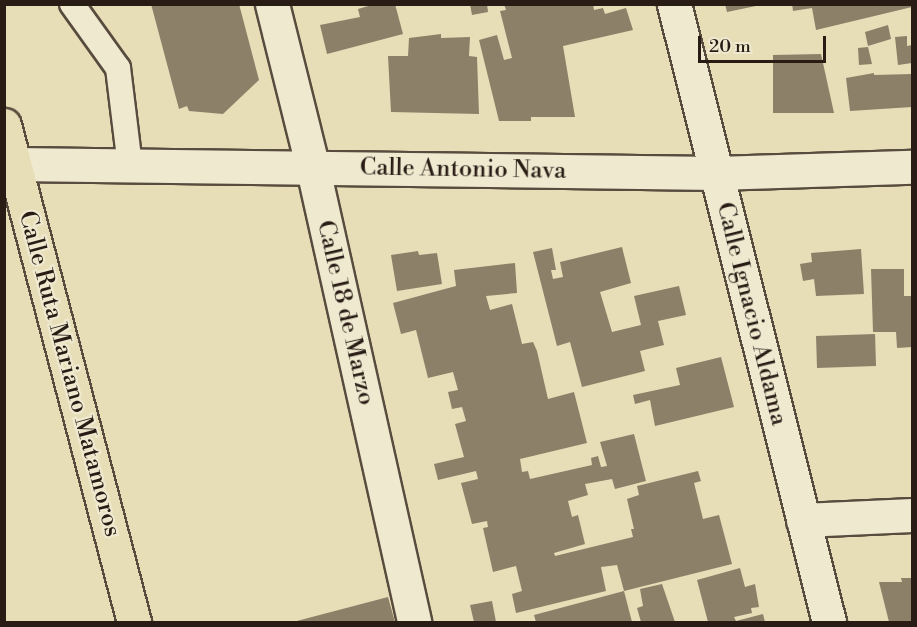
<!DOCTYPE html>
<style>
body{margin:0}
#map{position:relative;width:917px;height:627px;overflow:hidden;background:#e7ddb7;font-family:"Libre Bodoni",serif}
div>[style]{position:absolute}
.building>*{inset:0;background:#8c8069}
.roads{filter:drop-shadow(2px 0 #584c3e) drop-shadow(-2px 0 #584c3e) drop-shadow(0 2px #584c3e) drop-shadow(0 -2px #584c3e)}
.service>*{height:24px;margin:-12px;padding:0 12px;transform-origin:12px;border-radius:12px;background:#efe9d0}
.minor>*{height:33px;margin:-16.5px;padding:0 16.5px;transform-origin:16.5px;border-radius:16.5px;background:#efe9d0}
.primary>*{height:33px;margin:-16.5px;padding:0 16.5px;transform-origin:16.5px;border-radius:16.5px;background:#e7ddb7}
span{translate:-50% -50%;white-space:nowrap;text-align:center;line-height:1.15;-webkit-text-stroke:4.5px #efe9d0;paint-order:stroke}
.street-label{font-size:24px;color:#291c15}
.frame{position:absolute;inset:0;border:6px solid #291c15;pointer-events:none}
.scale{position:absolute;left:698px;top:36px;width:128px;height:27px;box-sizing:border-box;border:3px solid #291c15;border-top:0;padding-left:8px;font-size:18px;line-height:21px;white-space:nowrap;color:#291c15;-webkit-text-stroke:4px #efe9d0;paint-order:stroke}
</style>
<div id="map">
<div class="building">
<div style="clip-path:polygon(151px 4px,239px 4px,259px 80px,223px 114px,189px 111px,187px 106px,179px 109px)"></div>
<div style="clip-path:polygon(375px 4px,395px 4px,403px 34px,327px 54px,320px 25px,360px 17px,358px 9px)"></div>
<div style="clip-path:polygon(470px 4px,487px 4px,488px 12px,472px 15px)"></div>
<div style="clip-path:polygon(504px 4px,593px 4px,594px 10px,603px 8px,605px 14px,626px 8px,633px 30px,563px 46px,575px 117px,531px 117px,531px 121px,499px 121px,479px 40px,497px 35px,504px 60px,512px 58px,500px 11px,506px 10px)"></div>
<div style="clip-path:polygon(725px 4px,756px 4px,756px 6px,727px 12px)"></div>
<div style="clip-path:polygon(792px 4px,912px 4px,912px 7px,816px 30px,812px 8px,793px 11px)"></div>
<div style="clip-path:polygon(888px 25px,891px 39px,868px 46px,865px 32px)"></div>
<div style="clip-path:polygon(441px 34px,441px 38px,470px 37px,469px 56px,477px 57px,479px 114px,391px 112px,388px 56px,408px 56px,409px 38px)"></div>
<div style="clip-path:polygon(907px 36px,907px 46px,912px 45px,912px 63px,898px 65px,895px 37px)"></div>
<div style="clip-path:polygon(868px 47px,872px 64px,859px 65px,858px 48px)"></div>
<div style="clip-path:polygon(821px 54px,834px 113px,773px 113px,773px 55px)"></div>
<div style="clip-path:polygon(874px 73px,874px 75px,912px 74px,912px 107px,850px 111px,846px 78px)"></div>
<div style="clip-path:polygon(622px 247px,631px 283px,600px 292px,612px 332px,641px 325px,634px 296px,679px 286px,686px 315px,658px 321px,664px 345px,640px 351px,645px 371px,582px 387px,570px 342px,557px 346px,533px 252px,552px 248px,556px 270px,551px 270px,553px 279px,563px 277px,560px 262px)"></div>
<div style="clip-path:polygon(861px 249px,864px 294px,816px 296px,814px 279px,803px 281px,800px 264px,812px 262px,811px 253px)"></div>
<div style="clip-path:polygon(418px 251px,419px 255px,437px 253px,442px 284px,397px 291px,391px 255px)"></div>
<div style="clip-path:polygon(515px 263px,517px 293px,486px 296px,490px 310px,512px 304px,522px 344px,533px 342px,537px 351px,548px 399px,574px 392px,587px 443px,520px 459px,522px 472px,528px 471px,530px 479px,592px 465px,591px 458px,598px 456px,601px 467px,607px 466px,600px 442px,634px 434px,646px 481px,615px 489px,612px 479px,585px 484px,588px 495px,568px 501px,572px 517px,578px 515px,585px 544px,554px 553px,555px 556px,633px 537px,631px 529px,634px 529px,627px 499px,639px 495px,637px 486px,698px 471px,701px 481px,694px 483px,703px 519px,719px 515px,732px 564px,624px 591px,617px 565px,601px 567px,606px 591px,516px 613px,512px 594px,522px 591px,516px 566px,493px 572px,483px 528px,488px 527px,487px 521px,472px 524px,461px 483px,478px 479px,476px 471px,438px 480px,434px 464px,464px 457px,455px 424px,466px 421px,462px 407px,452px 409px,448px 392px,458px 390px,453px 372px,428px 378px,416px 330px,401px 334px,393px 303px,456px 286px,454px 270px)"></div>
<div style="clip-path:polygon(871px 269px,904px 269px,904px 296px,912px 296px,912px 347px,897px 348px,896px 332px,873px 332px)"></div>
<div style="clip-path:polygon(875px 334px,876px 366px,817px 368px,816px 336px)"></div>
<div style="clip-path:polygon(721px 357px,734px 407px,655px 426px,650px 400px,635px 404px,633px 395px,680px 385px,676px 368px)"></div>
<div style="clip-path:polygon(740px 568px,745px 587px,755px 584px,759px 607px,751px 608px,752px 613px,734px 617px,736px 621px,763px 614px,765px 622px,708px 622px,697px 580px)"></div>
<div style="clip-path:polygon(901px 578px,912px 578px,912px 622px,889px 622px,879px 582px,902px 582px)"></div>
<div style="clip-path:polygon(662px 584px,675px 622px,641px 622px,637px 608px,643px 606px,640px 589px)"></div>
<div style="clip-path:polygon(624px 591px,632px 622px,536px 622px,534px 615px)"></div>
<div style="clip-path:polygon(388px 597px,395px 622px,293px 622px)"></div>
<div style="clip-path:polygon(492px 601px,496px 622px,474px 622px,470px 605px)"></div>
</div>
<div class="roads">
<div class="service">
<div style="left:72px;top:4px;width:79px;rotate:54.3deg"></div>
<div style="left:118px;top:68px;width:99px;rotate:83deg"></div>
</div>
<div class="minor">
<div style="left:272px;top:4px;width:170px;rotate:76deg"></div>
<div style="left:313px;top:169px;width:464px;rotate:77.4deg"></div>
<div style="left:674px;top:4px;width:637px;rotate:75.92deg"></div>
<div style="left:14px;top:164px;width:702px;rotate:0.73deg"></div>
<div style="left:716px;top:173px;width:196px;rotate:-1.8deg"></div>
<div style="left:803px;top:520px;width:109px;rotate:-2.6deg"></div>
</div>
<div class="primary">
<div style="left:4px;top:125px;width:514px;rotate:75.34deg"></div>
</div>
</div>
<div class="street-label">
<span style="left:463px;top:170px;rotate:1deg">Calle Antonio Nava</span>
<span style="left:345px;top:313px;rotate:77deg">Calle 18 de Marzo</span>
<span style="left:751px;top:314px;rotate:76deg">Calle Ignacio Aldama</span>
<span style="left:69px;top:374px;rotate:75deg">Calle Ruta Mariano Matamoros</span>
</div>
<div class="frame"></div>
<div class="scale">20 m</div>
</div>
